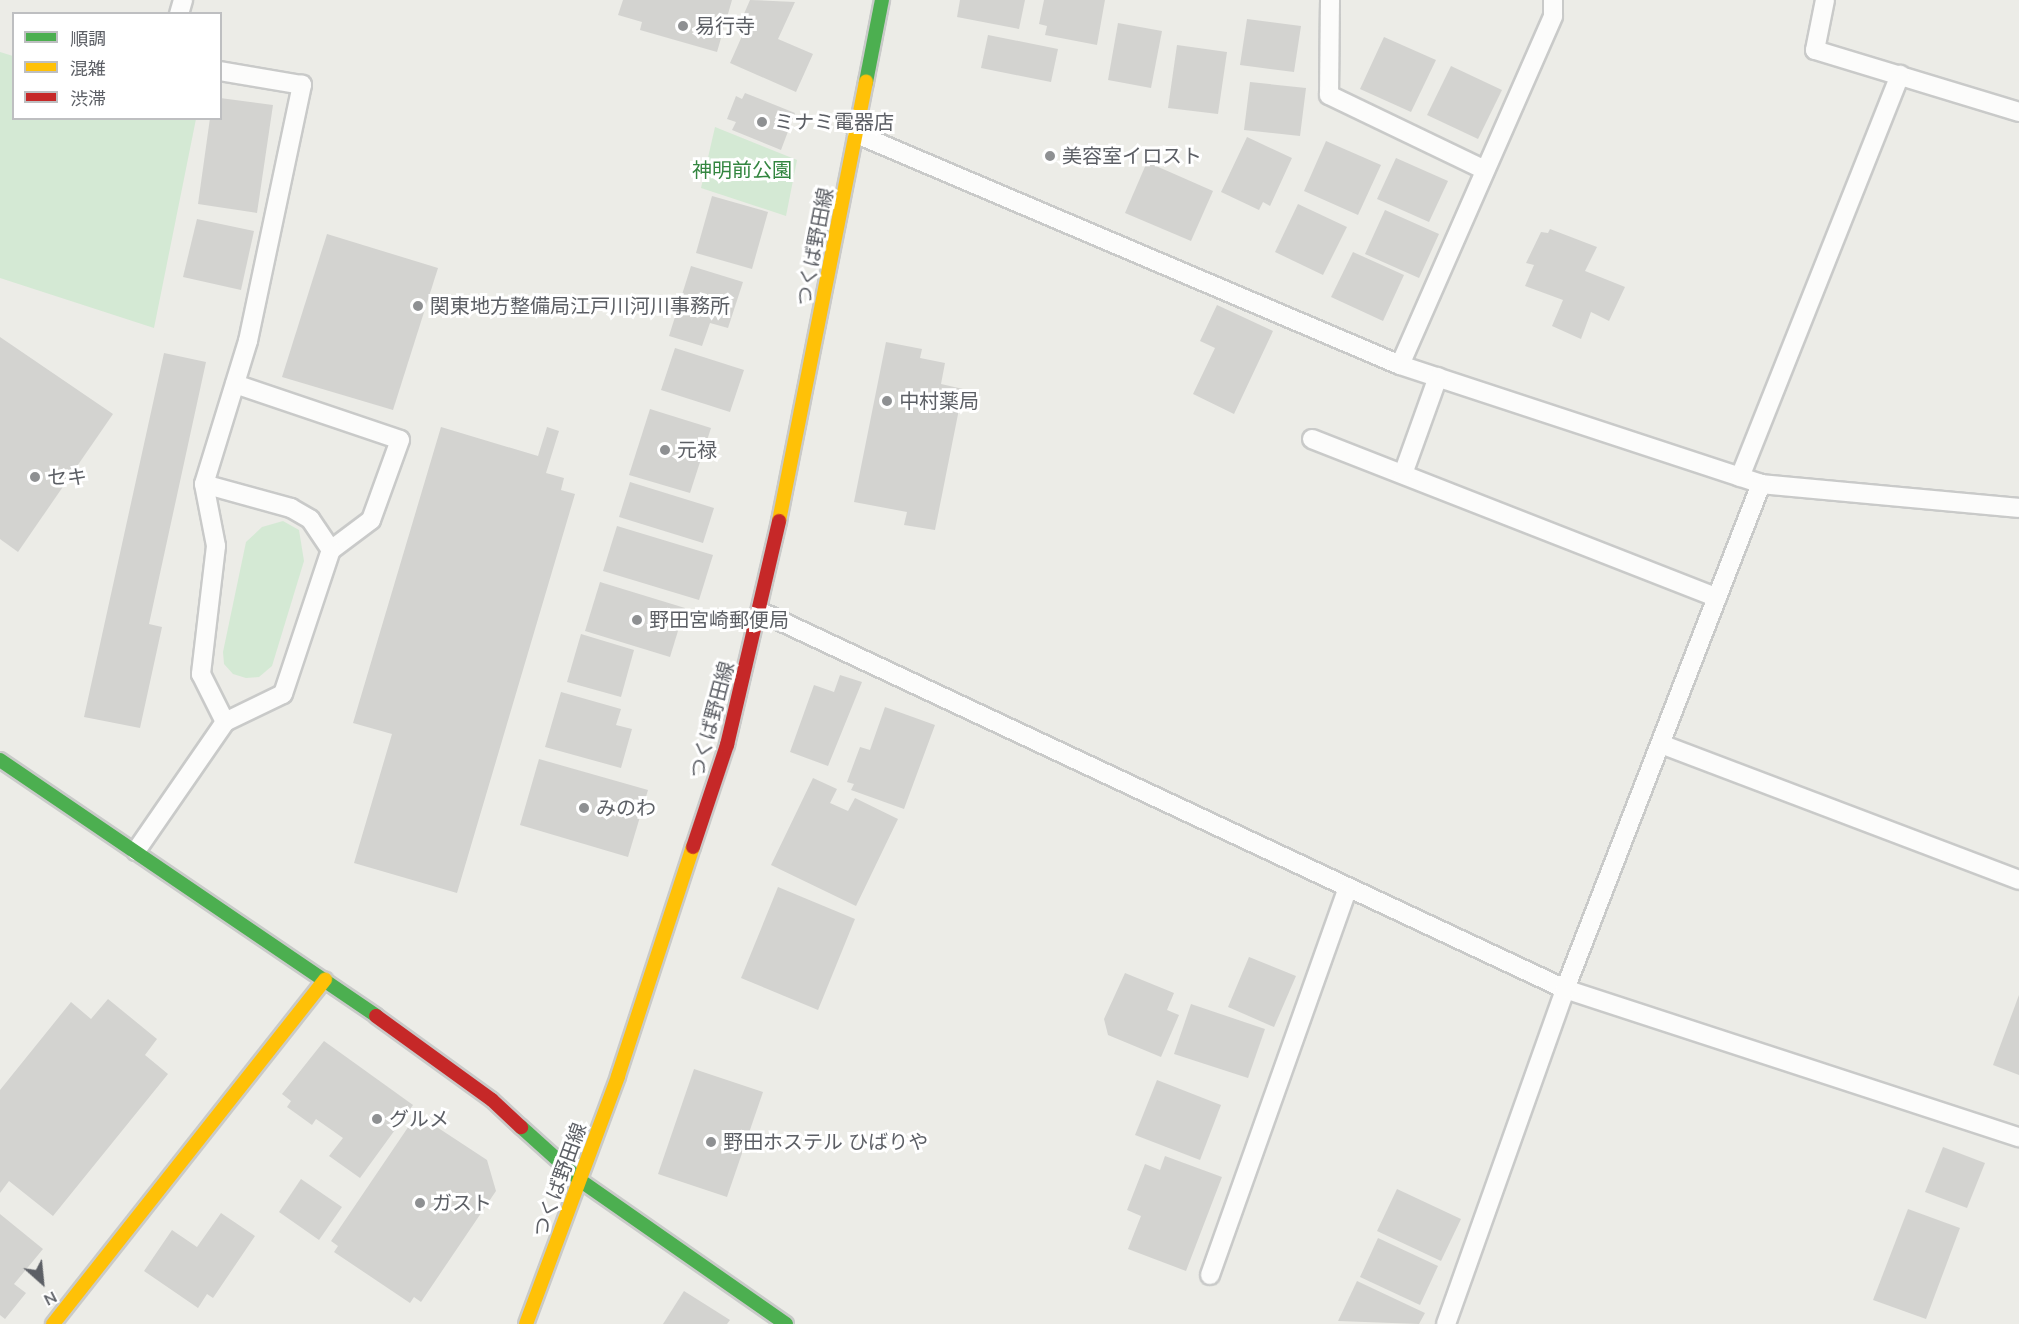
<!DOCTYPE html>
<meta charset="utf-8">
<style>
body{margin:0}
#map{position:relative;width:2019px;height:1324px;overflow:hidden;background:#ecece7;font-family:"Nunito Sans","Noto Sans JP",sans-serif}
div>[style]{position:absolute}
.green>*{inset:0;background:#d4e9d4}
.building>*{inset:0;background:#d3d3d0}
.roads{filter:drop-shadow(2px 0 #c9cac9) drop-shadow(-2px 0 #c9cac9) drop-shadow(0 2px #c9cac9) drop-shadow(0 -2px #c9cac9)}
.lane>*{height:18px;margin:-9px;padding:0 9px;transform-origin:9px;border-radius:9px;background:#fcfcfb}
.fast>*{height:14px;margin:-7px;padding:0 7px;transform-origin:7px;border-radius:7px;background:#4caf50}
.slow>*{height:14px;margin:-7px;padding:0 7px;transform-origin:7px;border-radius:7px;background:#ffc107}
.jam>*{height:14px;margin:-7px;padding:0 7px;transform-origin:7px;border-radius:7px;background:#c62828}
.dots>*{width:16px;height:16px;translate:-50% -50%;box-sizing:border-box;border:3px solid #fff;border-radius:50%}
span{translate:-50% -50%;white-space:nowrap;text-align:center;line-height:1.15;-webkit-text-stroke:6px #fff;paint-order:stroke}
.poi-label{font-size:20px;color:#5c5f65}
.left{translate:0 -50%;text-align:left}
.park-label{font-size:20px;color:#338640}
.street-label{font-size:20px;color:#5c5f65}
.legend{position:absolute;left:12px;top:12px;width:210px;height:108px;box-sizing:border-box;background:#fff;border:2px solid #bebfc1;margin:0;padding:8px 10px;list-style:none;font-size:18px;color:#5c5f65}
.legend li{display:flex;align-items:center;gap:12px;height:30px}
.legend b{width:30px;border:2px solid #bebfc1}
.north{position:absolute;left:12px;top:1252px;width:60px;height:60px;-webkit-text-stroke:4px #fff;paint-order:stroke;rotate:153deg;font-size:16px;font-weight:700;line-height:24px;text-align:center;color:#5c5f65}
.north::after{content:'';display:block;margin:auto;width:21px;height:27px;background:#5c5f65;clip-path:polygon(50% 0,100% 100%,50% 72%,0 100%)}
</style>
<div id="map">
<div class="green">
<div style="clip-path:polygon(0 52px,13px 56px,14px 118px,196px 119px,154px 328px,0 278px)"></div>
<div style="clip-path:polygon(715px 127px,797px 160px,786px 216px,701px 188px)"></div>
<div style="clip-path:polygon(283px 521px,299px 530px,304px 561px,272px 666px,259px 677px,246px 678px,233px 674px,224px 664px,223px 652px,246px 542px,262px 527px)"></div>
</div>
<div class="building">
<div style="clip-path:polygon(623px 0,732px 0,717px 52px,640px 30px,642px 22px,618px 15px)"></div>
<div style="clip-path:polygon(750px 0,795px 2px,778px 39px,813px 54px,796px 92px,730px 63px,742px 36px,737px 30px)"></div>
<div style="clip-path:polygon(960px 0,1025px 0,1019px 29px,957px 17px)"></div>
<div style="clip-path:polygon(1044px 0,1105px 0,1097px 45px,1045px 35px,1047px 26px,1039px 24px)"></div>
<div style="clip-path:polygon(1247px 19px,1301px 26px,1294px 72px,1240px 65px)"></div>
<div style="clip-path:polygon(1118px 23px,1162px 31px,1151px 88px,1108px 80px)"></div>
<div style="clip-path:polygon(988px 35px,1058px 49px,1051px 82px,981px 68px)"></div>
<div style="clip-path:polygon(1384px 37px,1436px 60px,1411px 112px,1360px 89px)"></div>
<div style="clip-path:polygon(1177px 45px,1227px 52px,1218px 114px,1168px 108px)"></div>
<div style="clip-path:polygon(1451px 66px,1502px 90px,1478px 139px,1427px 115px)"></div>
<div style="clip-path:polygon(1250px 82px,1306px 88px,1300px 136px,1244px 130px)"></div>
<div style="clip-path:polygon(745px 93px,795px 113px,781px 150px,732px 130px,736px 122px,727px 119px,736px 96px,742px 99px)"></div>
<div style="clip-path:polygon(220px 98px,273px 105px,257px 213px,198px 204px,210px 118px,220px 118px)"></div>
<div style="clip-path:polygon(1247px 137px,1292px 158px,1270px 206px,1263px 202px,1259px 210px,1221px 192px)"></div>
<div style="clip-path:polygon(1326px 141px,1381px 165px,1358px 215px,1304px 191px)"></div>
<div style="clip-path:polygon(1396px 158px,1448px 181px,1429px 222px,1377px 199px)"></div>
<div style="clip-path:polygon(1147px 162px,1213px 191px,1191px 241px,1125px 213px)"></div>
<div style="clip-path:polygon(712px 196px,768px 212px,752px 269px,696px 253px)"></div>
<div style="clip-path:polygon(1298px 204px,1347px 227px,1323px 275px,1275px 252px)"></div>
<div style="clip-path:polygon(1385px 210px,1439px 234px,1419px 278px,1365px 254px)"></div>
<div style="clip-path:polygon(197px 219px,254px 231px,241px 290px,183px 277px)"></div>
<div style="clip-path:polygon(1550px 229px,1597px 247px,1585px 271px,1625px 287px,1609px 321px,1591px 312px,1581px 339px,1552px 326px,1563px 300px,1525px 286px,1534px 265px,1526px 263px,1541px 232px,1548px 233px)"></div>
<div style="clip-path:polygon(327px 234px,438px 268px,393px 410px,282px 377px)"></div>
<div style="clip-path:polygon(1353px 252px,1404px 275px,1383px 321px,1331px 297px)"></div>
<div style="clip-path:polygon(691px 266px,743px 282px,728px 328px,710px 323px,702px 346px,669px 336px)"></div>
<div style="clip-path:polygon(1217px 305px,1273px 331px,1234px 414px,1193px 394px,1215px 348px,1200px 341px)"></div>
<div style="clip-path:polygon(0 337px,113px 414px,18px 552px,0 539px)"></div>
<div style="clip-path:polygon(886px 342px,922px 349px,920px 358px,945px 363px,941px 384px,963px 389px,935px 530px,904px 525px,907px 512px,854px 502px)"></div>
<div style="clip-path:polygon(675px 348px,744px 370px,730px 412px,661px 390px)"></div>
<div style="clip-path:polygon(164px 353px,206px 362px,149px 624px,162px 627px,140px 728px,84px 717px)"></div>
<div style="clip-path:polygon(650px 409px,711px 428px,690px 493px,629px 475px)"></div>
<div style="clip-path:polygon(441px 427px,538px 456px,547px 427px,559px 431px,546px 473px,564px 478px,561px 490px,575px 494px,457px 893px,354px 863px,392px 734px,353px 723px)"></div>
<div style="clip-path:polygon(630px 482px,714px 508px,703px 543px,619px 517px)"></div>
<div style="clip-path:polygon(617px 526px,713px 555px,699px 600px,603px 571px)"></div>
<div style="clip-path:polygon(600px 582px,685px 608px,670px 657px,585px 631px)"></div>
<div style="clip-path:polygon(581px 634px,634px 650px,621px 697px,567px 682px)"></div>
<div style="clip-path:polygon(840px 675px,862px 682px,828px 766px,790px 752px,814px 685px,834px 692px)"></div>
<div style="clip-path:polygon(561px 692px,621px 709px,616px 725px,632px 729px,621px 768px,545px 747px)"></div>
<div style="clip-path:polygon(885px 707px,935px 725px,904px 809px,851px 790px,854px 784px,847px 782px,860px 747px,870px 750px)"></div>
<div style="clip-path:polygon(539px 759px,648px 790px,628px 857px,520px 825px)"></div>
<div style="clip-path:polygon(813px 778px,837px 789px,830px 803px,848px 811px,855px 798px,898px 819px,856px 906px,771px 865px)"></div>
<div style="clip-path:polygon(778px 887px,855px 919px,818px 1010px,741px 978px)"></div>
<div style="clip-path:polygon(1249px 957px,1296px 976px,1274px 1027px,1228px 1007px)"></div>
<div style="clip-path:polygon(1125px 973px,1174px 993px,1167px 1010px,1179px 1015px,1161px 1057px,1108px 1035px,1104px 1019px)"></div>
<div style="clip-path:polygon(2019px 995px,2019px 1075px,1993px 1065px)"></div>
<div style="clip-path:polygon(108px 999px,157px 1039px,145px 1055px,168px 1074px,53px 1216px,9px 1181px,0 1193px,0 1090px,71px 1002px,91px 1019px)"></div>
<div style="clip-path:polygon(1191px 1004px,1265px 1029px,1248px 1078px,1174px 1054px)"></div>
<div style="clip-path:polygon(324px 1041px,413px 1105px,360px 1178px,329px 1156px,343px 1138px,316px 1119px,312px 1125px,287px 1107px,291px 1101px,282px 1094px)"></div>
<div style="clip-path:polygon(694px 1069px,763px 1092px,727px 1197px,658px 1174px)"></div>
<div style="clip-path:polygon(1157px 1080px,1221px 1105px,1200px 1160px,1135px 1135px)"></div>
<div style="clip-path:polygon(417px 1114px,487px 1160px,496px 1191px,421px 1302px,414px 1297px,410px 1303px,334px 1252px,338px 1246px,331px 1241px)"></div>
<div style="clip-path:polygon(1943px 1147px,1985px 1163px,1967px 1208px,1925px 1192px)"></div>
<div style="clip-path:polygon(1165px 1156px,1222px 1177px,1186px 1271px,1128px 1249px,1141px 1216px,1127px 1210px,1145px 1164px,1160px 1170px)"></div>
<div style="clip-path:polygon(301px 1179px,342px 1207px,319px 1240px,279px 1212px)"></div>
<div style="clip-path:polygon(1397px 1189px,1461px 1219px,1441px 1261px,1377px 1231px)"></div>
<div style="clip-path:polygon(1908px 1209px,1960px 1228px,1926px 1319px,1873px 1300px)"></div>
<div style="clip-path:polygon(221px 1213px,255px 1236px,213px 1298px,207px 1294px,198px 1308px,144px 1271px,172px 1230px,197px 1247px)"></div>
<div style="clip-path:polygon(0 1214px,43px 1249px,14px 1284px,26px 1293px,5px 1319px,0 1315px)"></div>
<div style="clip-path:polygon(1378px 1238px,1438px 1266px,1420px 1305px,1360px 1277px)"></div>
<div style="clip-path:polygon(1357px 1281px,1425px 1313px,1419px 1324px,1338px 1321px)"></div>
<div style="clip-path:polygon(684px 1291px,730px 1320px,727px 1324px,663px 1324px)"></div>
</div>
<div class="roads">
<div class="lane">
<div style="left:1330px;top:0;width:95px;rotate:90.6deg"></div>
<div style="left:1329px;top:95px;width:173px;rotate:25.7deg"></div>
<div style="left:1825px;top:0;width:51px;rotate:101.3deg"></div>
<div style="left:1815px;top:50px;width:213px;rotate:16.9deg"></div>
<div style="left:179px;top:14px;width:15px;rotate:-74deg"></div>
<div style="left:857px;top:134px;width:590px;rotate:23.05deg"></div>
<div style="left:1400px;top:365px;width:380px;rotate:18.2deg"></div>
<div style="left:1761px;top:484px;width:259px;rotate:5.3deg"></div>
<div style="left:1400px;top:365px;width:381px;rotate:-66.3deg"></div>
<div style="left:1553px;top:16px;width:16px;rotate:-90deg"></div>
<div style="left:235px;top:384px;width:174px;rotate:18.7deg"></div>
<div style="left:400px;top:440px;width:85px;rotate:109.9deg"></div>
<div style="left:371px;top:520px;width:50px;rotate:143.1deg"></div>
<div style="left:1312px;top:439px;width:435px;rotate:21.4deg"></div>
<div style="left:1403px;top:474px;width:103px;rotate:-70.2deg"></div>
<div style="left:1740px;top:477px;width:433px;rotate:-68.3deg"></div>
<div style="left:204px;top:484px;width:63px;rotate:79deg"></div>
<div style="left:216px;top:546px;width:129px;rotate:96.7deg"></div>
<div style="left:201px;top:674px;width:54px;rotate:63.4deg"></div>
<div style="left:761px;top:612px;width:888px;rotate:25.12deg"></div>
<div style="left:1565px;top:989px;width:478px;rotate:18.1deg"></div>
<div style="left:1661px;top:744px;width:383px;rotate:20.8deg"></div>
<div style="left:136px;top:851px;width:157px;rotate:-55.4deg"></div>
<div style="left:225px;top:722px;width:64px;rotate:-25.8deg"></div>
<div style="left:283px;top:694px;width:152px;rotate:-71.6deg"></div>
<div style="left:331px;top:550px;width:37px;rotate:-124deg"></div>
<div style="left:310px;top:519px;width:22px;rotate:-150deg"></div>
<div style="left:291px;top:508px;width:90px;rotate:-164.6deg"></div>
<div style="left:204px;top:484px;width:150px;rotate:-72.9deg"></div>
<div style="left:248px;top:341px;width:262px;rotate:-78.1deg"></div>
<div style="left:302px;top:85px;width:83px;rotate:-170.3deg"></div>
<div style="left:1210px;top:1275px;width:411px;rotate:-70.4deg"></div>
<div style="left:1446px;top:1324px;width:356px;rotate:-70.4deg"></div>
<div style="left:1565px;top:989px;width:542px;rotate:-68.79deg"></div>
</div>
<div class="fast">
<div style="left:866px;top:82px;width:84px;rotate:-79deg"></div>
<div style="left:0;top:760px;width:455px;rotate:34.2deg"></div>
<div style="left:521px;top:1127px;width:81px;rotate:42deg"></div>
<div style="left:581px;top:1181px;width:250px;rotate:34.9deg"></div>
</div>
<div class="slow">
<div style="left:779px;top:521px;width:448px;rotate:-78.8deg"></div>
<div style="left:53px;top:1324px;width:439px;rotate:-51.7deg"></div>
<div style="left:526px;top:1324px;width:265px;rotate:-69.6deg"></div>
<div style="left:618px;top:1076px;width:241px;rotate:-71.9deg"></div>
</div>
<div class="jam">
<div style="left:693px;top:847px;width:108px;rotate:-71.6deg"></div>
<div style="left:727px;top:745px;width:230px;rotate:-76.9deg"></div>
<div style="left:376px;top:1016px;width:143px;rotate:35.9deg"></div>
<div style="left:492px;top:1100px;width:40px;rotate:43deg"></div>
</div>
</div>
<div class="dots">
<div style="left:683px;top:26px;background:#8e9092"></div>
<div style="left:762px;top:122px;background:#8e9092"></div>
<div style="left:1050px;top:156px;background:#8e9092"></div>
<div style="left:418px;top:306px;background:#8e9092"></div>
<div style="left:887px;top:401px;background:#8e9092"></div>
<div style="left:665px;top:450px;background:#8e9092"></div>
<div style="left:35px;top:477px;background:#8e9092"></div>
<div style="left:637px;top:620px;background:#8e9092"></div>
<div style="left:584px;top:808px;background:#8e9092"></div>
<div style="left:377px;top:1119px;background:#8e9092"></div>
<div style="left:711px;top:1142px;background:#8e9092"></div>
<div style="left:420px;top:1203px;background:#8e9092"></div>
</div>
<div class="poi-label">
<span class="left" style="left:695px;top:26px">易行寺</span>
<span class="left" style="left:774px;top:122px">ミナミ電器店</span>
<span class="left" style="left:1062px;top:156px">美容室イロスト</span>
<span class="left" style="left:430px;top:306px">関東地方整備局江戸川河川事務所</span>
<span class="left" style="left:899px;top:401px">中村薬局</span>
<span class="left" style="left:677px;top:450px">元禄</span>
<span class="left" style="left:47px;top:477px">セキ</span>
<span class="left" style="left:649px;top:620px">野田宮崎郵便局</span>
<span class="left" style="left:596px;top:808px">みのわ</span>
<span class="left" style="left:389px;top:1119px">グルメ</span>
<span class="left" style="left:723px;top:1142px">野田ホステル ひばりや</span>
<span class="left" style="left:432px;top:1203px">ガスト</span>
</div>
<div class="park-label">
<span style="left:742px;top:170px">神明前公園</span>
</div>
<div class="street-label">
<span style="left:815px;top:247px;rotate:-79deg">つくば野田線</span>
<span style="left:712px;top:720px;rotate:-75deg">つくば野田線</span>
<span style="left:560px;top:1180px;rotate:-70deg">つくば野田線</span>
</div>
<ul class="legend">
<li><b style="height:8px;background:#4caf50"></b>順調</li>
<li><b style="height:8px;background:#ffc107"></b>混雑</li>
<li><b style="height:8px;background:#c62828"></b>渋滞</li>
</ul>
<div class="north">N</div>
</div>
